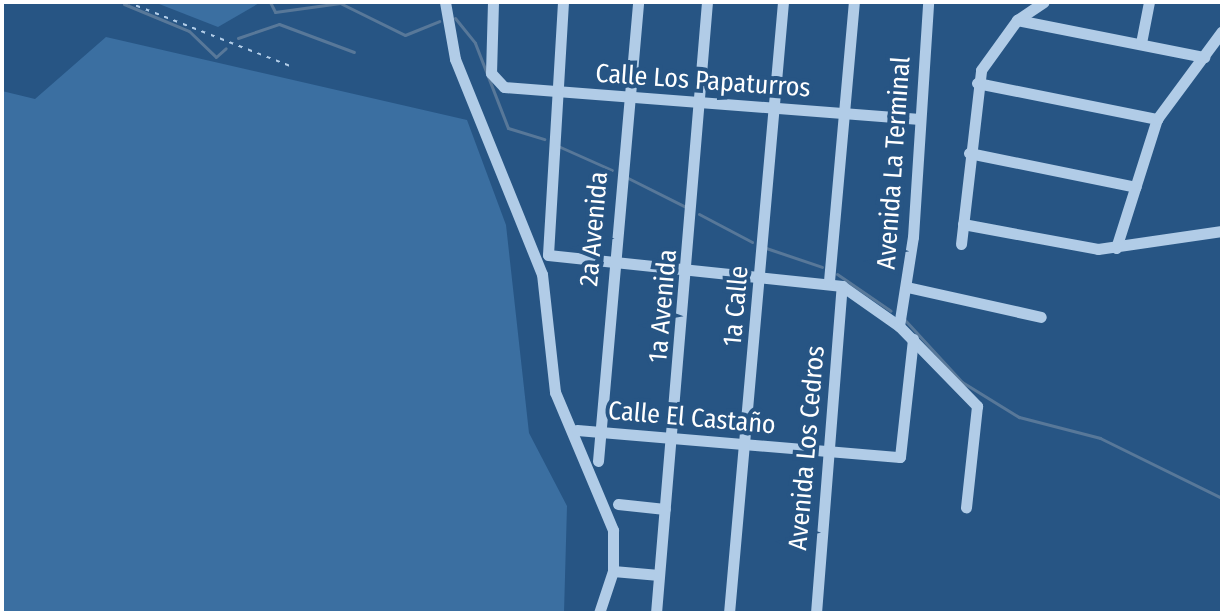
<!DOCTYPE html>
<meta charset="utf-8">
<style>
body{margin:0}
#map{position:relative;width:1224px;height:615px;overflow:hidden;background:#275584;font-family:"Fira Sans Condensed",sans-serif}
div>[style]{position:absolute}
.green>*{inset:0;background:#3b6fa1}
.stream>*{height:3px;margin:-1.5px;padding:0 1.5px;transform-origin:1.5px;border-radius:1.5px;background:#587899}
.path>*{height:2px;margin-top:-1px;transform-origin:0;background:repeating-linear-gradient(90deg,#b1cce7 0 4px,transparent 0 10px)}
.minor>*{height:11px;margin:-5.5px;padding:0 5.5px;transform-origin:5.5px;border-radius:5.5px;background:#b1cce7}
span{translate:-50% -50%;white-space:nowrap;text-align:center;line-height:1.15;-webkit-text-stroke:8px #275584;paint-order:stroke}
.street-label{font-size:26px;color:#fff}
.frame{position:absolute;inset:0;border:4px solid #fff;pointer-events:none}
</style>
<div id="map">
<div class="green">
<div style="clip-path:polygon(154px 2px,261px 2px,218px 27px)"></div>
<div style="clip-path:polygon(106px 37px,467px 120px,506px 225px,529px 433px,567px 506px,564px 613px,2px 613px,2px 91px,35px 99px)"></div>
</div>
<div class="stream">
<div style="left:270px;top:2px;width:11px;rotate:63deg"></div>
<div style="left:275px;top:12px;width:66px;rotate:-7.9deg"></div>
<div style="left:340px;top:3px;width:72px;rotate:26.2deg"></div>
<div style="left:405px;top:35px;width:37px;rotate:-22deg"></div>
<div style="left:124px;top:4px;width:70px;rotate:22.6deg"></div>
<div style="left:189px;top:31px;width:37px;rotate:44deg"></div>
<div style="left:216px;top:57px;width:13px;rotate:-42deg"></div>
<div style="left:455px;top:18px;width:32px;rotate:51deg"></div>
<div style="left:475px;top:43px;width:91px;rotate:68.8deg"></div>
<div style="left:508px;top:128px;width:38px;rotate:17deg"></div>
<div style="left:238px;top:38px;width:43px;rotate:-18.9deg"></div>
<div style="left:279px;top:24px;width:80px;rotate:20.5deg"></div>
<div style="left:558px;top:146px;width:59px;rotate:24deg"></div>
<div style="left:626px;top:177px;width:65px;rotate:26.6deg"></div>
<div style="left:699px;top:214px;width:60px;rotate:27.8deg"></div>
<div style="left:766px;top:248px;width:59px;rotate:18.7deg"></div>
<div style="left:837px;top:274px;width:65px;rotate:34.4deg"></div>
<div style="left:904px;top:319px;width:86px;rotate:47.4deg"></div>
<div style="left:962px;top:382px;width:67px;rotate:31.6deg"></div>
<div style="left:1019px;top:417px;width:84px;rotate:14.5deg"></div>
<div style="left:1100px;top:438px;width:136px;rotate:26.2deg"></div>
</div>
<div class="path">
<div style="left:127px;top:2px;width:178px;rotate:21.4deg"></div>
</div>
<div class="minor">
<div style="left:445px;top:2px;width:58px;rotate:80deg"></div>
<div style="left:455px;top:59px;width:232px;rotate:68deg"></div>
<div style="left:542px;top:274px;width:119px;rotate:83.7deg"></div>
<div style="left:555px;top:392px;width:150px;rotate:67.2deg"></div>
<div style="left:613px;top:530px;width:41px;rotate:90deg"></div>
<div style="left:613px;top:571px;width:44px;rotate:108.4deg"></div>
<div style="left:493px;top:2px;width:71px;rotate:91.6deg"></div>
<div style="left:491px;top:73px;width:19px;rotate:47deg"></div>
<div style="left:504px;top:87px;width:417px;rotate:4.4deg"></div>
<div style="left:563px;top:2px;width:253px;rotate:93.4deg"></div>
<div style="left:548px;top:255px;width:296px;rotate:6deg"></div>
<div style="left:842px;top:286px;width:70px;rotate:35.1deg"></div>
<div style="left:899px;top:326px;width:112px;rotate:45.7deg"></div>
<div style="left:977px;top:406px;width:102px;rotate:96.2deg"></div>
<div style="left:1017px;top:20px;width:191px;rotate:11.2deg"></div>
<div style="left:1141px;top:43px;width:42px;rotate:-79deg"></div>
<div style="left:977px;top:83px;width:184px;rotate:11.3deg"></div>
<div style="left:969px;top:153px;width:170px;rotate:11.5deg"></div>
<div style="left:963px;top:224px;width:137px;rotate:10.5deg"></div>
<div style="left:1098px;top:249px;width:125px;rotate:-8.3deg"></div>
<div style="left:961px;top:244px;width:175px;rotate:-83.4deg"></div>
<div style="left:981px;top:70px;width:62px;rotate:-54.2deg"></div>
<div style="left:1017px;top:20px;width:32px;rotate:-34deg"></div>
<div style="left:1116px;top:248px;width:135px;rotate:-72.4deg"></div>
<div style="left:1157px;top:119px;width:109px;rotate:-53.5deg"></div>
<div style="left:829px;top:281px;width:280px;rotate:-84.9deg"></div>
<div style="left:907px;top:287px;width:137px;rotate:12.6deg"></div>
<div style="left:899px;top:326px;width:90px;rotate:-81.1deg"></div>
<div style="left:913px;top:237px;width:235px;rotate:-86.3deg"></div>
<div style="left:577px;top:430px;width:324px;rotate:4.8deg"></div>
<div style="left:900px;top:457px;width:119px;rotate:-83.7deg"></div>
<div style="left:598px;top:461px;width:461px;rotate:-85deg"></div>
<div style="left:618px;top:504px;width:47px;rotate:6.1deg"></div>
<div style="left:613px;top:571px;width:46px;rotate:5deg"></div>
<div style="left:656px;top:613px;width:613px;rotate:-85.23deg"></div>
<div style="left:729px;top:613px;width:613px;rotate:-84.95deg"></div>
<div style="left:816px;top:613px;width:328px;rotate:-85.5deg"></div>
</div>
<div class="street-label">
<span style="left:703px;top:81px;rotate:4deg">Calle Los Papaturros</span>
<span style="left:894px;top:163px;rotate:-86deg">Avenida La Terminal</span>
<span style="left:594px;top:229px;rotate:-85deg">2a Avenida</span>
<span style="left:663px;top:306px;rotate:-85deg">1a Avenida</span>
<span style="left:736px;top:306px;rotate:-85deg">1a Calle</span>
<span style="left:692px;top:418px;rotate:5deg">Calle El Castaño</span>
<span style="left:807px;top:448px;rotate:-85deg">Avenida Los Cedros</span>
</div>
<div class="frame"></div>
</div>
